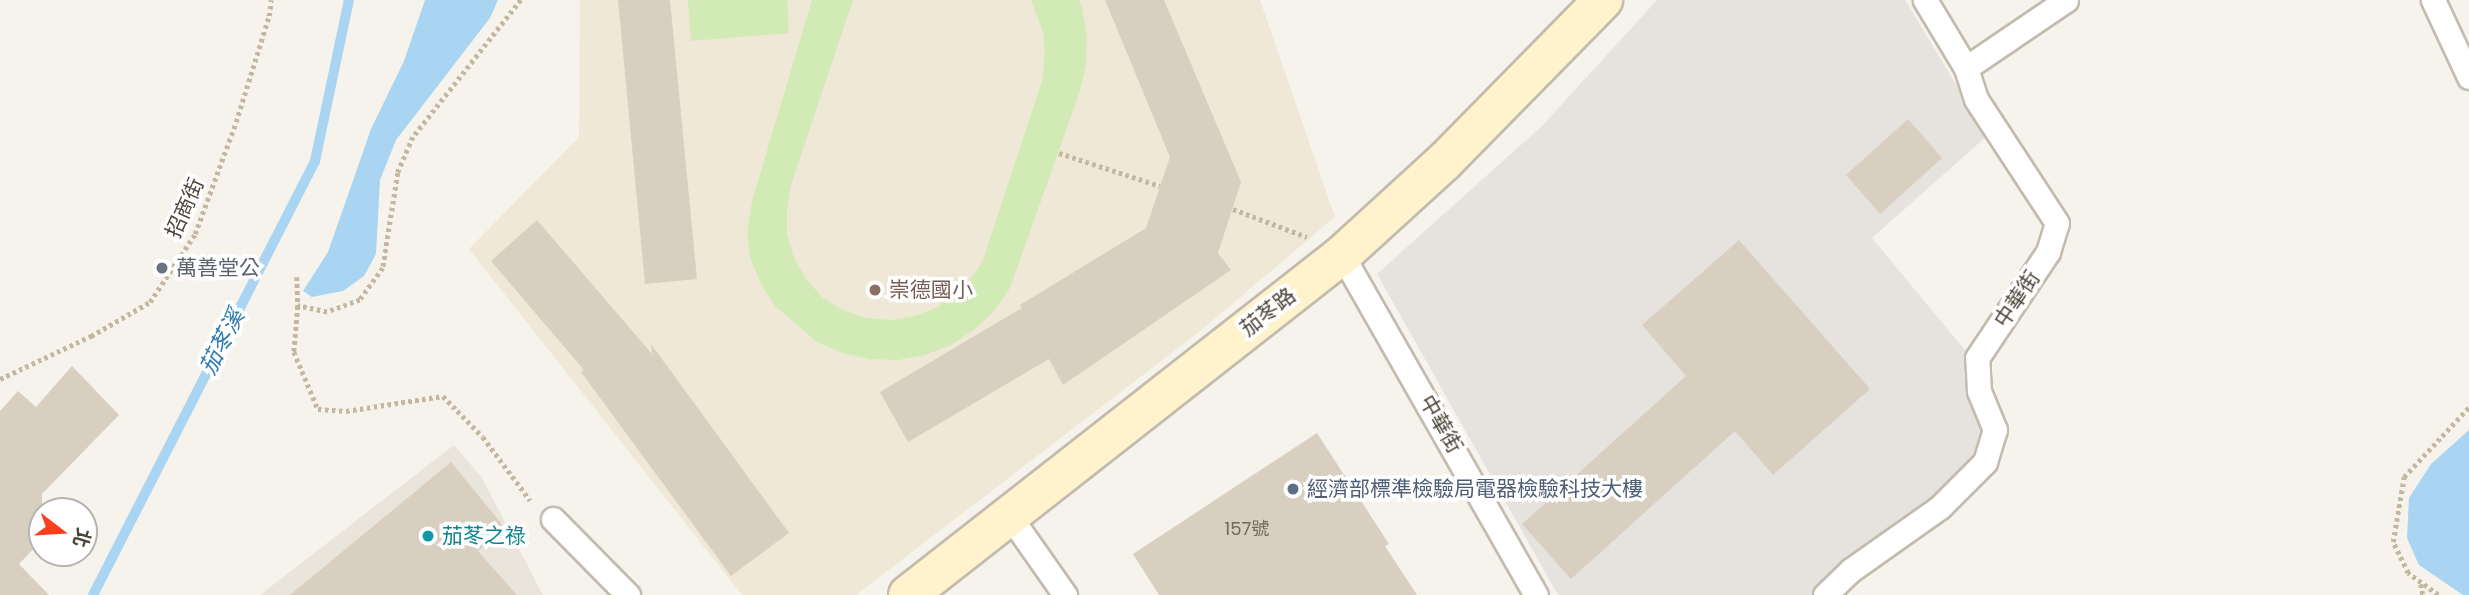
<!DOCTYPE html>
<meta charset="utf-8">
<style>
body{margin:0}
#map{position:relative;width:2469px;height:595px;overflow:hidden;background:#f6f3ec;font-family:Poppins,"Noto Sans TC",sans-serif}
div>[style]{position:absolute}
.residential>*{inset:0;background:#eae5da}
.industrial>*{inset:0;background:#e6e2dd}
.education>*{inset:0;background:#efe8d6}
.green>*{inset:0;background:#d2eab5}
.water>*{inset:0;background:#a9d4f2}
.stream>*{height:10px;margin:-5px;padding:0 5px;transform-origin:5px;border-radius:5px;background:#a9d4f2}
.building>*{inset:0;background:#d8cfc1}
.path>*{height:4.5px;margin-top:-2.25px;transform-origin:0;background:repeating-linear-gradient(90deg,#c4b79f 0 3.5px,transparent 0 7px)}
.roads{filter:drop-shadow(2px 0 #c2bbae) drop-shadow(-2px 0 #c2bbae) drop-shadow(0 2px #c2bbae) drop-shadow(0 -2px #c2bbae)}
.lane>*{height:23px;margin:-11.5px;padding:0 11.5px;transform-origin:11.5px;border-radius:11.5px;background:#fff}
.secondary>*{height:38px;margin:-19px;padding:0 19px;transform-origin:19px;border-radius:19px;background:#fff3cd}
.dots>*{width:19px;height:19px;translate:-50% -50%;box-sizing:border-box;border:4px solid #fff;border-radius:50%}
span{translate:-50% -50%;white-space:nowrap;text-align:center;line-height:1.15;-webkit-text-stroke:7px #fff;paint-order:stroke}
.number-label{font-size:18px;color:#6e675b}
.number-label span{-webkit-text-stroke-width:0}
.street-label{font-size:21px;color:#4b4439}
.worship-label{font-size:21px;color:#5b616d}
.left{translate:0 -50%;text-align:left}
.education-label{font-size:21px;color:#785e54}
.service-label{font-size:21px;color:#4e5e75}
.culture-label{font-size:21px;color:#0d838f}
.water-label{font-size:23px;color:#2e7ab2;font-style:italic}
.north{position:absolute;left:28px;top:497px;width:70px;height:70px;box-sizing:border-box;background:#fff;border:2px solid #b7b4b0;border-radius:50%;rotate:107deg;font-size:19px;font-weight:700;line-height:28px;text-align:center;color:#4b4439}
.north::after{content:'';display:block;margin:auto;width:24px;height:32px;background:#fc3f1d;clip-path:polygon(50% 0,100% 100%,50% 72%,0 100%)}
</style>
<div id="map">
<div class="residential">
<div style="clip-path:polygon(454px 445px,482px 478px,543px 595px,260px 595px)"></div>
</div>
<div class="industrial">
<div style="clip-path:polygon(1657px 0,1905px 0,1987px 136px,1872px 238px,1969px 355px,1987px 429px,1972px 461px,1936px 498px,1852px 559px,1812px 595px,1558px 595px,1377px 274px,1542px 126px)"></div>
</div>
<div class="education">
<div style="clip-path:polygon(580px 0,1260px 0,1335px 217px,1199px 332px,856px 595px,742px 595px,469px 249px,579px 137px)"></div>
</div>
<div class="green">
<div style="clip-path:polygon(688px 0,787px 0,789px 33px,691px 41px)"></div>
<div style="clip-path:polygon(812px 0,853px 0,791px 185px,787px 209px,787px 234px,794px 258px,806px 279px,822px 297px,843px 310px,866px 318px,891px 320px,915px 316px,938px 307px,973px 276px,983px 260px,1042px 81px,1045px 53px,1043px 32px,1031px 0,1079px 0,1082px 8px,1087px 36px,1086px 64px,1080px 91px,1010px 288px,994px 311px,974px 330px,951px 345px,925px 355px,898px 360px,870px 359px,842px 353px,817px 342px,775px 306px,760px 282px,750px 257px,747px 233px,752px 201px)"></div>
</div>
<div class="water">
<div style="clip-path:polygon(425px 0,498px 0,490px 18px,396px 140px,380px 180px,376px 254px,364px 276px,343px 291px,312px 297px,303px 291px,328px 252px,371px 129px,404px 61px)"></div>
<div style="clip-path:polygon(2469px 430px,2469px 595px,2463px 595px,2419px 565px,2407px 538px,2409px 498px,2431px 464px)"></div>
</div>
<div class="stream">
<div style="left:93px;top:595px;width:487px;rotate:-62.9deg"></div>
<div style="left:315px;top:161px;width:165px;rotate:-78.1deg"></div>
</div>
<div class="building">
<div style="clip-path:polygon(618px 0,670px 0,697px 279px,645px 284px)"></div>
<div style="clip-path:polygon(1105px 0,1164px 0,1241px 182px,1218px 253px,1231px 270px,1063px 385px,1049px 359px,908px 442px,880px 392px,1022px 308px,1020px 305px,1146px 228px,1170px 157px)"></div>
<div style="clip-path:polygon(1908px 119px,1942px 158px,1880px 214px,1846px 175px)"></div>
<div style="clip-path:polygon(537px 220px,652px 354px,651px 344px,789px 533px,731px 576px,581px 372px,584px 370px,491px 261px)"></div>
<div style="clip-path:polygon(1739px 240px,1870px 389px,1773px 475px,1735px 431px,1571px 579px,1522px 524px,1686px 376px,1642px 325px)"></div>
<div style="clip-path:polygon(72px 366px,119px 415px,42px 494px,42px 540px,19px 564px,49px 595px,0 595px,0 411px,18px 391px,36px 407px)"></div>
<div style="clip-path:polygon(1317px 433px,1389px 544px,1385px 546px,1417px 595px,1159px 595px,1133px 554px)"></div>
<div style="clip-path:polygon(451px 462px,505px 528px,478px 551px,517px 595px,290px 595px)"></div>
</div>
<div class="path">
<div style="left:521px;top:0;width:174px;rotate:128.2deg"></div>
<div style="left:413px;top:137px;width:39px;rotate:113deg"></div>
<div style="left:398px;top:173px;width:96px;rotate:99deg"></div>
<div style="left:383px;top:268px;width:39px;rotate:126deg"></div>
<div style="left:360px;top:300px;width:35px;rotate:160deg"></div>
<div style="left:327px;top:312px;width:30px;rotate:-168deg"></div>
<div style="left:298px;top:306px;width:46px;rotate:95deg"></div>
<div style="left:294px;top:352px;width:62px;rotate:67.2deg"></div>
<div style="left:318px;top:409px;width:28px;rotate:4deg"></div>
<div style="left:346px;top:411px;width:98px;rotate:-8.8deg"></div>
<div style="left:443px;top:396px;width:57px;rotate:45.7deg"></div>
<div style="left:483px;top:437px;width:79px;rotate:53.3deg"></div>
<div style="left:1059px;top:153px;width:106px;rotate:18.1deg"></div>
<div style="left:1233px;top:209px;width:79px;rotate:20.7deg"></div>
<div style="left:297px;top:277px;width:29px;rotate:88deg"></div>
<div style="left:0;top:379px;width:101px;rotate:-25.3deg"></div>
<div style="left:91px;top:336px;width:68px;rotate:-30deg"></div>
<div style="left:150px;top:302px;width:82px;rotate:-56.5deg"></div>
<div style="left:195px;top:234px;width:119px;rotate:-69.9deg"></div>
<div style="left:236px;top:122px;width:111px;rotate:-72.7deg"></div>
<div style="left:269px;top:16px;width:16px;rotate:-83deg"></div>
<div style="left:2421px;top:584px;width:11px;rotate:80deg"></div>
<div style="left:2438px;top:595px;width:37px;rotate:-144deg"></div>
<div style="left:2408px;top:573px;width:34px;rotate:-116deg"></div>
<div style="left:2393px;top:542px;width:66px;rotate:-80.4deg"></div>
<div style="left:2404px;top:477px;width:96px;rotate:-47.1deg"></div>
</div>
<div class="roads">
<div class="lane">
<div style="left:1925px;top:0;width:79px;rotate:58.9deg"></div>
<div style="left:2433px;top:0;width:85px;rotate:64.9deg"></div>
<div style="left:1342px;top:255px;width:391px;rotate:60.3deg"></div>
<div style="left:1009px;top:515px;width:98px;rotate:55deg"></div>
<div style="left:553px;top:519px;width:107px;rotate:45.4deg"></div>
<div style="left:1825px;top:595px;width:36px;rotate:-44deg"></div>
<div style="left:1851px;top:570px;width:109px;rotate:-35.3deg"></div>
<div style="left:1940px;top:507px;width:64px;rotate:-45deg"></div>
<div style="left:1985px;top:462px;width:34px;rotate:-73deg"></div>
<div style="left:1995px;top:430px;width:42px;rotate:-112.3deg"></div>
<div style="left:1979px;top:391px;width:33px;rotate:-93deg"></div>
<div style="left:1977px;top:358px;width:128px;rotate:-56.2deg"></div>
<div style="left:2048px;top:252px;width:30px;rotate:-73deg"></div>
<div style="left:2057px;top:223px;width:148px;rotate:-123.2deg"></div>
<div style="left:1976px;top:99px;width:33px;rotate:-108deg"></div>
<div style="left:1966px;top:68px;width:121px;rotate:-34.2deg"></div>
</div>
<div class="secondary">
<div style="left:908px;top:595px;width:551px;rotate:-38.08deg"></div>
<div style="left:1342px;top:255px;width:138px;rotate:-42.4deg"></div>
<div style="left:1444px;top:162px;width:227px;rotate:-45.5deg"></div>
</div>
</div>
<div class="dots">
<div style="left:162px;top:268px;background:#6b7280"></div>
<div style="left:875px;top:290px;background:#8d6e63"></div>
<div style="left:1293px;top:489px;background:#5c6f8a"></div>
<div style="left:428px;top:536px;background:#0f9aa8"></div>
</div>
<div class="number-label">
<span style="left:1247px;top:529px">157號</span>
</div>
<div class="street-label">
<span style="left:185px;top:208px;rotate:-66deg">招商街</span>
<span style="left:2017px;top:299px;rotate:-56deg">中華街</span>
<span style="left:1268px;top:312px;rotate:-38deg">茄苳路</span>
<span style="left:1441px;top:424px;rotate:60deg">中華街</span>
</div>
<div class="worship-label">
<span class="left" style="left:176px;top:268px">萬善堂公</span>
</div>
<div class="education-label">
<span class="left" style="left:889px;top:290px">崇德國小</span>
</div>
<div class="service-label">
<span class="left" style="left:1307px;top:489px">經濟部標準檢驗局電器檢驗科技大樓</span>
</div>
<div class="culture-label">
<span class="left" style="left:442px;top:536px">茄苳之祿</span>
</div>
<div class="water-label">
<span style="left:222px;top:342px;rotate:-63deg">茄苳溪</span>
</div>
<div class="north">北</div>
</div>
